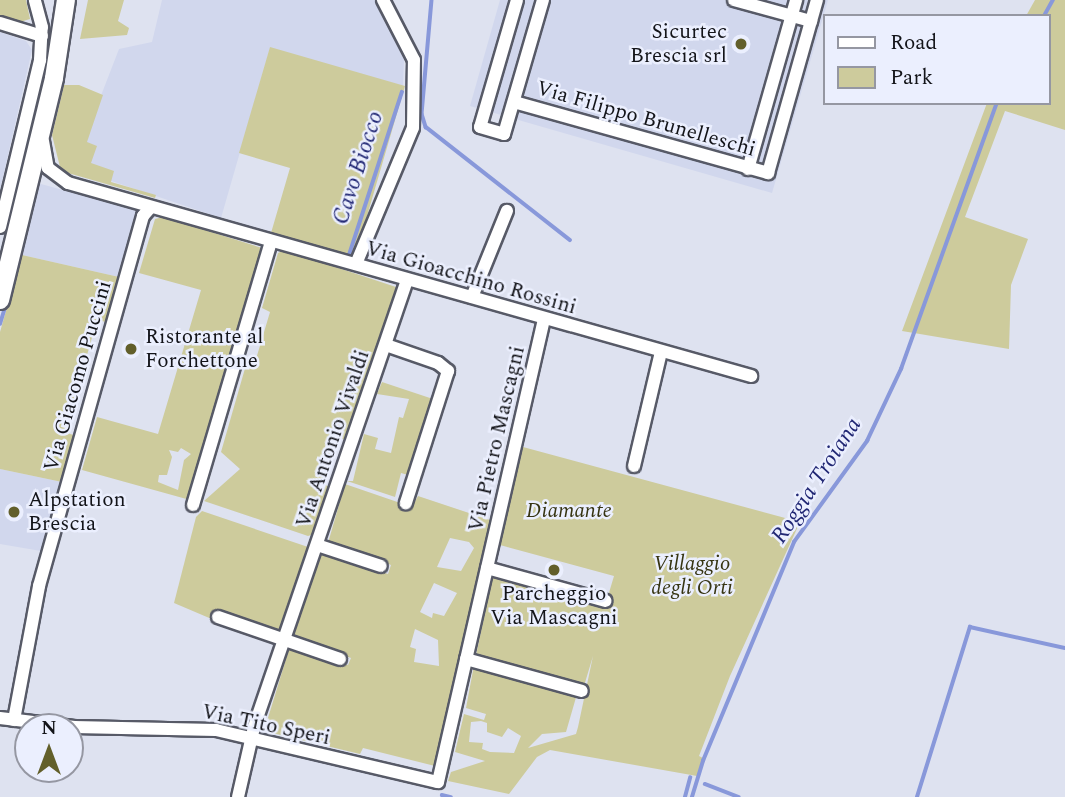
<!DOCTYPE html>
<style>
body{margin:0}
#map{position:relative;width:1065px;height:797px;overflow:hidden;background:#dee2f0;font-family:Spectral,serif}
div>[style]{position:absolute}
.built>*{inset:0;background:#d1d7ed}
.green>*{inset:0;background:#cdcb9c}
.stream>*{height:3.5px;margin:-1.75px;padding:0 1.75px;transform-origin:1.75px;border-radius:1.75px;background:#8898da}
.roads{filter:drop-shadow(2px 0 #575a67) drop-shadow(-2px 0 #575a67) drop-shadow(0 2px #575a67) drop-shadow(0 -2px #575a67)}
.street>*{height:12px;margin:-6px;padding:0 6px;transform-origin:6px;border-radius:6px;background:#fff}
.secondary>*{height:18px;margin:-9px;padding:0 9px;transform-origin:9px;border-radius:9px;background:#fff}
.dots>*{width:19px;height:19px;translate:-50% -50%;box-sizing:border-box;border:4px solid #ebeffe;border-radius:50%}
span{translate:-50% -50%;white-space:nowrap;text-align:center;line-height:1.15;-webkit-text-stroke:5px #ebeffe;paint-order:stroke}
.poi-label{font-size:21px;color:#131419}
.right{translate:-100% -50%;text-align:right}
.left{translate:0 -50%;text-align:left}
.street-label{font-size:21px;color:#131419}
.park-label{font-size:21px;color:#363412;font-style:italic}
.water-label{font-size:23px;color:#212774;font-style:italic}
.legend{position:absolute;left:823px;top:14px;width:228px;height:91px;box-sizing:border-box;background:#ebeffe;border:2px solid #9597a2;margin:0;padding:9px 12px;list-style:none;font-size:21px;color:#131419}
.legend li{display:flex;align-items:center;gap:14px;height:35px}
.legend b{width:35px;border:2px solid #9597a2}
.north{position:absolute;left:14px;top:713px;width:70px;height:70px;box-sizing:border-box;background:#ebeffe;border:2px solid #9597a2;border-radius:50%;rotate:0deg;font-size:19px;font-weight:700;line-height:28px;text-align:center;color:#131419}
.north::after{content:'';display:block;margin:auto;width:24px;height:32px;background:#625f2b;clip-path:polygon(50% 0,100% 100%,50% 72%,0 100%)}
</style>
<div id="map">
<div class="built">
<div style="clip-path:polygon(162px 0,377px 0,404px 60px,403px 86px,270px 48px,221px 218px,73px 168px,119px 49px,152px 42px)"></div>
<div style="clip-path:polygon(500px 0,828px 0,772px 193px,470px 106px)"></div>
<div style="clip-path:polygon(0 32px,26px 41px,32px 50px,0 190px)"></div>
<div style="clip-path:polygon(37px 183px,138px 210px,119px 277px,22px 255px)"></div>
<div style="clip-path:polygon(0 469px,62px 482px,41px 551px,0 544px)"></div>
</div>
<div class="green">
<div style="clip-path:polygon(0 0,26px 0,30px 19px,20px 22px,0 16px)"></div>
<div style="clip-path:polygon(88px 0,124px 0,118px 21px,129px 28px,127px 35px,80px 39px)"></div>
<div style="clip-path:polygon(1035px 0,1065px 0,1065px 130px,1005px 111px,965px 217px,1028px 239px,1011px 285px,1009px 349px,902px 331px,987px 103px,1049px 103px,1049px 16px,1026px 16px)"></div>
<div style="clip-path:polygon(270px 47px,405px 86px,355px 257px,271px 233px,290px 168px,239px 153px)"></div>
<div style="clip-path:polygon(64px 85px,79px 85px,103px 95px,87px 142px,97px 146px,91px 163px,114px 171px,111px 182px,156px 195px,155px 198px,61px 171px,52px 135px)"></div>
<div style="clip-path:polygon(evenodd,163px 217px,262px 248px,190px 500px,82px 470px,97px 417px,158px 434px,201px 290px,139px 273px,155px 219px,163px 217px,181px 448px,191px 454px,184px 460px,178px 490px,158px 482px,159px 475px,167px 475px,172px 457px,169px 450px,178px 452px,181px 448px)"></div>
<div style="clip-path:polygon(284px 250px,399px 288px,347px 440px,339px 438px,323px 484px,330px 487px,314px 534px,308px 536px,204px 501px,240px 469px,221px 452px,248px 358px,256px 359px,270px 312px,262px 308px,278px 253px)"></div>
<div style="clip-path:polygon(22px 255px,119px 277px,106px 322px,97px 320px,65px 432px,76px 436px,62px 482px,0 469px,0 332px)"></div>
<div style="clip-path:polygon(382px 382px,433px 399px,408px 475px,401px 473px,395px 497px,347px 481px,353px 481px,364px 434px,378px 438px,375px 449px,391px 453px,399px 417px,403px 418px,409px 399px,377px 394px)"></div>
<div style="clip-path:polygon(evenodd,523px 447px,800px 522px,730px 676px,699px 756px,703px 758px,697px 776px,550px 750px,537px 757px,509px 794px,448px 781px,451px 772px,485px 761px,455px 752px,464px 714px,484px 720px,486px 714px,466px 708px,474px 665px,577px 694px,566px 732px,542px 734px,528px 748px,576px 734px,578px 727px,593px 656px,584px 686px,476px 655px,493px 575px,605px 606px,614px 576px,500px 545px,523px 447px,481px 721px,487px 723px,487px 732px,502px 737px,508px 728px,521px 736px,514px 753px,490px 752px,482px 749px,483px 743px,469px 742px,471px 722px,481px 721px)"></div>
<div style="clip-path:polygon(evenodd,345px 484px,412px 507px,418px 496px,490px 520px,435px 766px,363px 748px,360px 754px,264px 731px,290px 646px,348px 665px,351px 658px,293px 638px,322px 552px,388px 574px,391px 565px,328px 543px,345px 484px,450px 538px,469px 542px,474px 548px,461px 571px,437px 567px,450px 538px,345px 484px,434px 583px,457px 593px,444px 616px,433px 613px,432px 618px,420px 612px,434px 583px,345px 484px,415px 629px,438px 640px,439px 666px,414px 662px,416px 649px,410px 647px,415px 629px)"></div>
<div style="clip-path:polygon(202px 511px,308px 547px,279px 631px,214px 620px,174px 603px,196px 517px)"></div>
</div>
<div class="stream">
<div style="left:432px;top:0;width:114px;rotate:95deg"></div>
<div style="left:422px;top:114px;width:14px;rotate:73deg"></div>
<div style="left:426px;top:127px;width:183px;rotate:38.1deg"></div>
<div style="left:1044px;top:16px;width:18px;rotate:-61deg"></div>
<div style="left:349px;top:255px;width:171px;rotate:-72deg"></div>
<div style="left:0;top:324px;width:21px;rotate:-73deg"></div>
<div style="left:705px;top:784px;width:36px;rotate:21deg"></div>
<div style="left:442px;top:795px;width:9px;rotate:13deg"></div>
<div style="left:685px;top:797px;width:20px;rotate:-75deg"></div>
<div style="left:692px;top:797px;width:38px;rotate:-73deg"></div>
<div style="left:703px;top:761px;width:237px;rotate:-67.4deg"></div>
<div style="left:794px;top:542px;width:125px;rotate:-54.1deg"></div>
<div style="left:867px;top:441px;width:80px;rotate:-64.7deg"></div>
<div style="left:901px;top:369px;width:283px;rotate:-70.2deg"></div>
<div style="left:917px;top:797px;width:178px;rotate:-72.7deg"></div>
<div style="left:970px;top:627px;width:97px;rotate:12.5deg"></div>
</div>
<div class="roads">
<div class="street">
<div style="left:517px;top:0;width:132px;rotate:106.2deg"></div>
<div style="left:480px;top:127px;width:25px;rotate:16deg"></div>
<div style="left:504px;top:134px;width:140px;rotate:-73.8deg"></div>
<div style="left:734px;top:0;width:80px;rotate:15.3deg"></div>
<div style="left:0;top:23px;width:44px;rotate:17.2deg"></div>
<div style="left:514px;top:102px;width:264px;rotate:15.6deg"></div>
<div style="left:768px;top:173px;width:180px;rotate:-74.2deg"></div>
<div style="left:43px;top:141px;width:27px;rotate:80deg"></div>
<div style="left:48px;top:168px;width:25px;rotate:37deg"></div>
<div style="left:68px;top:183px;width:710px;rotate:15.78deg"></div>
<div style="left:748px;top:169px;width:176px;rotate:-74.1deg"></div>
<div style="left:0;top:227px;width:172px;rotate:-76.5deg"></div>
<div style="left:40px;top:60px;width:33px;rotate:-87deg"></div>
<div style="left:42px;top:27px;width:28px;rotate:-105deg"></div>
<div style="left:356px;top:264px;width:147px;rotate:-67.3deg"></div>
<div style="left:413px;top:128px;width:68px;rotate:-89.2deg"></div>
<div style="left:414px;top:60px;width:68px;rotate:-117.3deg"></div>
<div style="left:472px;top:297px;width:93px;rotate:-67.9deg"></div>
<div style="left:386px;top:345px;width:55px;rotate:19.1deg"></div>
<div style="left:438px;top:363px;width:13px;rotate:39deg"></div>
<div style="left:448px;top:371px;width:139px;rotate:107.7deg"></div>
<div style="left:634px;top:466px;width:117px;rotate:-76.7deg"></div>
<div style="left:193px;top:505px;width:275px;rotate:-73.5deg"></div>
<div style="left:317px;top:545px;width:67px;rotate:18.2deg"></div>
<div style="left:487px;top:568px;width:123px;rotate:15.5deg"></div>
<div style="left:218px;top:617px;width:129px;rotate:19deg"></div>
<div style="left:466px;top:659px;width:120px;rotate:15.4deg"></div>
<div style="left:0;top:718px;width:75px;rotate:6.9deg"></div>
<div style="left:74px;top:727px;width:142px;rotate:1.2deg"></div>
<div style="left:216px;top:730px;width:228px;rotate:13.2deg"></div>
<div style="left:438px;top:782px;width:475px;rotate:-77.1deg"></div>
<div style="left:14px;top:720px;width:136px;rotate:-79.4deg"></div>
<div style="left:39px;top:586px;width:384px;rotate:-74.3deg"></div>
<div style="left:143px;top:216px;width:9px;rotate:-49deg"></div>
<div style="left:238px;top:797px;width:72px;rotate:-77.1deg"></div>
<div style="left:254px;top:727px;width:472px;rotate:-71.1deg"></div>
</div>
<div class="secondary">
<div style="left:0;top:300px;width:228px;rotate:-76.3deg"></div>
<div style="left:54px;top:78px;width:79px;rotate:-81.3deg"></div>
</div>
</div>
<div class="dots">
<div style="left:741px;top:44px;background:#625f2b"></div>
<div style="left:131px;top:349px;background:#625f2b"></div>
<div style="left:14px;top:512px;background:#625f2b"></div>
<div style="left:554px;top:570px;background:#625f2b"></div>
</div>
<div class="poi-label">
<span class="right" style="left:727px;top:44px">Sicurtec<br>Brescia srl</span>
<span class="left" style="left:145px;top:349px">Ristorante al<br>Forchettone</span>
<span class="left" style="left:28px;top:512px">Alpstation<br>Brescia</span>
<span style="left:554px;top:606px">Parcheggio<br>Via Mascagni</span>
</div>
<div class="street-label">
<span style="left:646px;top:119px;rotate:16deg">Via Filippo Brunelleschi</span>
<span style="left:471px;top:278px;rotate:16deg">Via Gioacchino Rossini</span>
<span style="left:78px;top:376px;rotate:-74deg">Via Giacomo Puccini</span>
<span style="left:333px;top:439px;rotate:-71deg">Via Antonio Vivaldi</span>
<span style="left:497px;top:439px;rotate:-77deg">Via Pietro Mascagni</span>
<span style="left:266px;top:725px;rotate:12deg">Via Tito Speri</span>
</div>
<div class="park-label">
<span style="left:569px;top:511px">Diamante</span>
<span style="left:692px;top:576px">Villaggio<br>degli Orti</span>
</div>
<div class="water-label">
<span style="left:359px;top:168px;rotate:-72deg">Cavo Biocco</span>
<span style="left:817px;top:481px;rotate:-57deg">Roggia Troiana</span>
</div>
<ul class="legend">
<li><b style="height:9px;background:#fff"></b>Road</li>
<li><b style="height:19px;background:#cdcb9c"></b>Park</li>
</ul>
<div class="north">N</div>
</div>
